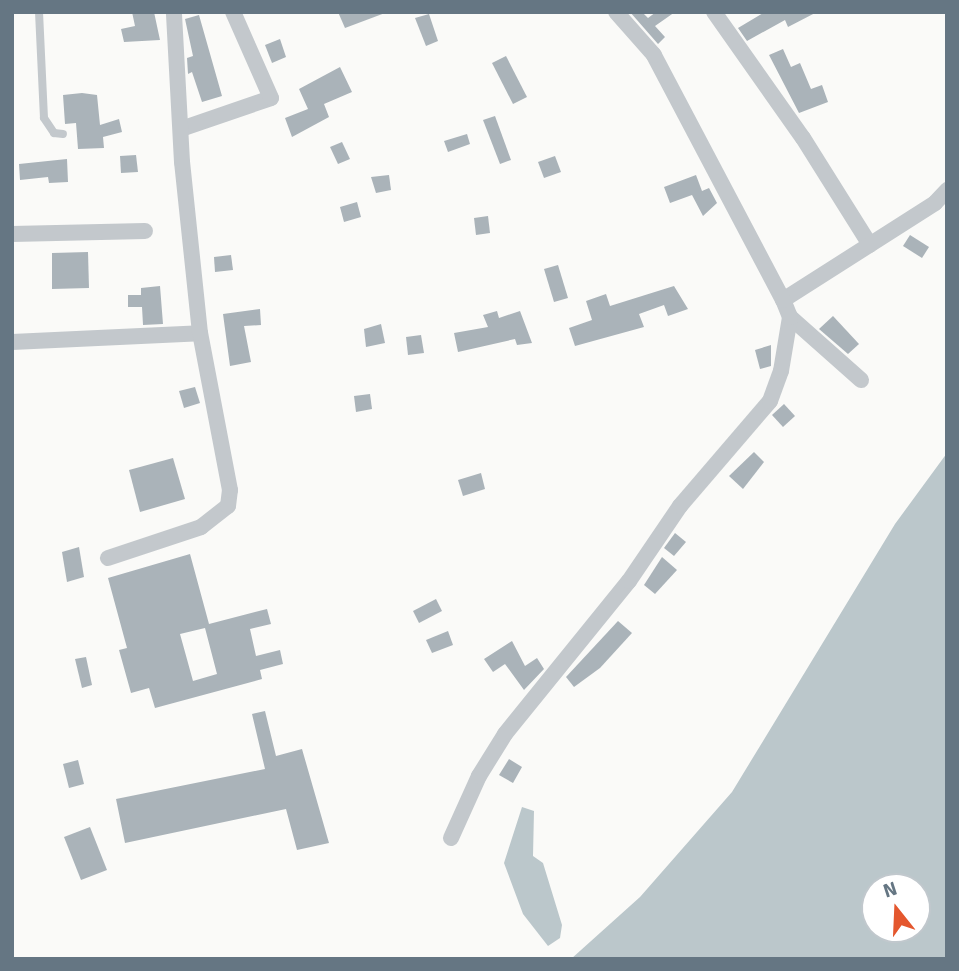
<!DOCTYPE html>
<style>
body{margin:0}
#map{position:relative;width:959px;height:971px;overflow:hidden;background:#fafaf8;font-family:Signika,sans-serif}
div>[style]{position:absolute}
.water>*{inset:0;background:#bbc7cb}
.building>*{inset:0;background:#aab3b9}
.lane>*{height:8px;margin:-4px;padding:0 4px;transform-origin:4px;border-radius:4px;background:#c3c8cc}
.street>*{height:16px;margin:-8px;padding:0 8px;transform-origin:8px;border-radius:8px;background:#c3c8cc}
span{translate:-50% -50%;white-space:nowrap;text-align:center;line-height:1.15;-webkit-text-stroke:7px #fff;paint-order:stroke}
.frame{position:absolute;inset:0;border:14px solid #657683;pointer-events:none}
.north{position:absolute;left:861px;top:873px;width:70px;height:70px;box-sizing:border-box;background:#fff;border:2px solid #c1c8cd;border-radius:50%;rotate:342deg;font-size:19px;font-weight:700;line-height:28px;text-align:center;color:#657683}
.north::after{content:'';display:block;margin:auto;width:24px;height:32px;background:#e4572e;clip-path:polygon(50% 0,100% 100%,50% 72%,0 100%)}
</style>
<div id="map">
<div class="water">
<div style="clip-path:polygon(evenodd,947px 453px,947px 959px,571px 959px,640px 897px,732px 792px,895px 524px,947px 453px,875px 887px,917px 887px,917px 929px,875px 929px,875px 887px)"></div>
<div style="clip-path:polygon(522px 807px,534px 811px,533px 856px,543px 863px,562px 925px,560px 938px,548px 946px,523px 914px,504px 863px)"></div>
</div>
<div class="building">
<div style="clip-path:polygon(132px 12px,154px 12px,160px 40px,124px 42px,121px 29px,135px 26px)"></div>
<div style="clip-path:polygon(338px 12px,384px 12px,385px 13px,345px 28px)"></div>
<div style="clip-path:polygon(630px 12px,642px 12px,648px 18px,656px 12px,675px 12px,655px 26px,665px 37px,658px 44px)"></div>
<div style="clip-path:polygon(765px 12px,817px 12px,788px 27px,785px 20px,747px 41px,738px 28px)"></div>
<div style="clip-path:polygon(429px 14px,438px 41px,426px 46px,415px 18px)"></div>
<div style="clip-path:polygon(199px 15px,222px 96px,202px 102px,192px 72px,188px 74px,187px 58px,193px 56px,185px 19px)"></div>
<div style="clip-path:polygon(280px 39px,286px 57px,272px 63px,265px 45px)"></div>
<div style="clip-path:polygon(783px 49px,791px 67px,800px 63px,811px 89px,822px 85px,828px 102px,799px 113px,769px 55px)"></div>
<div style="clip-path:polygon(506px 56px,527px 97px,513px 104px,492px 63px)"></div>
<div style="clip-path:polygon(340px 67px,352px 92px,324px 104px,329px 117px,292px 137px,285px 118px,308px 109px,299px 89px)"></div>
<div style="clip-path:polygon(82px 93px,97px 95px,100px 125px,119px 119px,122px 132px,103px 137px,104px 148px,78px 149px,76px 123px,65px 124px,63px 95px)"></div>
<div style="clip-path:polygon(495px 116px,511px 160px,500px 164px,483px 120px)"></div>
<div style="clip-path:polygon(467px 134px,470px 144px,448px 152px,444px 141px)"></div>
<div style="clip-path:polygon(342px 142px,350px 159px,338px 164px,330px 147px)"></div>
<div style="clip-path:polygon(136px 155px,138px 172px,121px 173px,120px 156px)"></div>
<div style="clip-path:polygon(555px 156px,561px 172px,544px 178px,538px 162px)"></div>
<div style="clip-path:polygon(67px 159px,68px 182px,49px 183px,48px 177px,20px 180px,19px 164px)"></div>
<div style="clip-path:polygon(389px 175px,391px 190px,376px 193px,371px 177px)"></div>
<div style="clip-path:polygon(696px 175px,702px 191px,709px 188px,717px 203px,703px 216px,692px 195px,670px 203px,664px 187px)"></div>
<div style="clip-path:polygon(357px 202px,361px 217px,344px 222px,340px 207px)"></div>
<div style="clip-path:polygon(488px 216px,490px 233px,476px 235px,474px 218px)"></div>
<div style="clip-path:polygon(910px 235px,929px 247px,922px 258px,903px 246px)"></div>
<div style="clip-path:polygon(88px 252px,89px 288px,52px 289px,52px 253px)"></div>
<div style="clip-path:polygon(231px 255px,233px 270px,215px 272px,214px 257px)"></div>
<div style="clip-path:polygon(558px 265px,568px 298px,554px 302px,544px 269px)"></div>
<div style="clip-path:polygon(160px 286px,163px 324px,143px 325px,142px 307px,128px 307px,128px 295px,141px 295px,141px 288px)"></div>
<div style="clip-path:polygon(674px 286px,688px 309px,668px 316px,664px 305px,639px 314px,644px 327px,575px 346px,569px 328px,592px 320px,586px 301px,606px 294px,610px 306px)"></div>
<div style="clip-path:polygon(260px 309px,261px 325px,244px 326px,251px 362px,230px 366px,223px 314px)"></div>
<div style="clip-path:polygon(497px 311px,499px 318px,520px 311px,532px 343px,517px 345px,515px 339px,458px 352px,454px 333px,488px 327px,483px 315px)"></div>
<div style="clip-path:polygon(833px 316px,859px 344px,848px 354px,819px 329px)"></div>
<div style="clip-path:polygon(381px 324px,385px 343px,366px 347px,364px 329px)"></div>
<div style="clip-path:polygon(421px 335px,424px 353px,408px 355px,406px 337px)"></div>
<div style="clip-path:polygon(771px 345px,771px 366px,760px 369px,755px 350px)"></div>
<div style="clip-path:polygon(195px 387px,200px 403px,184px 408px,179px 391px)"></div>
<div style="clip-path:polygon(370px 394px,372px 409px,356px 412px,354px 396px)"></div>
<div style="clip-path:polygon(784px 404px,795px 416px,783px 427px,772px 415px)"></div>
<div style="clip-path:polygon(754px 452px,764px 462px,743px 489px,729px 476px)"></div>
<div style="clip-path:polygon(173px 458px,185px 499px,140px 512px,129px 470px)"></div>
<div style="clip-path:polygon(481px 473px,485px 489px,463px 496px,458px 480px)"></div>
<div style="clip-path:polygon(675px 533px,686px 542px,674px 556px,664px 548px)"></div>
<div style="clip-path:polygon(79px 547px,84px 577px,67px 582px,62px 552px)"></div>
<div style="clip-path:polygon(evenodd,190px 554px,209px 624px,267px 609px,271px 624px,250px 629px,256px 656px,280px 650px,283px 664px,260px 670px,262px 679px,155px 708px,149px 688px,131px 693px,119px 650px,127px 648px,108px 578px,190px 554px,205px 628px,217px 674px,193px 681px,180px 634px,205px 628px)"></div>
<div style="clip-path:polygon(662px 557px,677px 570px,655px 594px,644px 585px)"></div>
<div style="clip-path:polygon(436px 599px,442px 611px,419px 623px,413px 611px)"></div>
<div style="clip-path:polygon(618px 621px,632px 633px,600px 668px,574px 687px,566px 677px)"></div>
<div style="clip-path:polygon(448px 631px,453px 645px,432px 653px,426px 640px)"></div>
<div style="clip-path:polygon(512px 641px,525px 666px,537px 658px,544px 669px,524px 690px,505px 664px,493px 672px,484px 659px)"></div>
<div style="clip-path:polygon(86px 657px,92px 685px,82px 688px,75px 659px)"></div>
<div style="clip-path:polygon(265px 711px,276px 756px,302px 749px,329px 843px,297px 850px,286px 809px,125px 843px,116px 799px,265px 769px,252px 714px)"></div>
<div style="clip-path:polygon(509px 759px,522px 767px,513px 783px,499px 775px)"></div>
<div style="clip-path:polygon(78px 760px,84px 784px,69px 788px,63px 764px)"></div>
<div style="clip-path:polygon(90px 827px,107px 870px,81px 880px,64px 837px)"></div>
</div>
<div class="lane">
<div style="left:39px;top:12px;width:106px;rotate:87.3deg"></div>
<div style="left:44px;top:118px;width:18px;rotate:56deg"></div>
<div style="left:54px;top:133px;width:9px;rotate:6deg"></div>
</div>
<div class="street">
<div style="left:714px;top:12px;width:154px;rotate:54.8deg"></div>
<div style="left:803px;top:138px;width:126px;rotate:57.9deg"></div>
<div style="left:181px;top:129px;width:95px;rotate:-19deg"></div>
<div style="left:271px;top:98px;width:94px;rotate:-113.8deg"></div>
<div style="left:12px;top:234px;width:133px;rotate:-1.3deg"></div>
<div style="left:783px;top:300px;width:180px;rotate:-32.5deg"></div>
<div style="left:935px;top:203px;width:18px;rotate:-47deg"></div>
<div style="left:790px;top:317px;width:95px;rotate:41.6deg"></div>
<div style="left:12px;top:342px;width:188px;rotate:-2.7deg"></div>
<div style="left:108px;top:558px;width:98px;rotate:-18.4deg"></div>
<div style="left:201px;top:527px;width:34px;rotate:-38deg"></div>
<div style="left:228px;top:506px;width:16px;rotate:-83deg"></div>
<div style="left:230px;top:490px;width:160px;rotate:-100.8deg"></div>
<div style="left:200px;top:333px;width:172px;rotate:-96deg"></div>
<div style="left:182px;top:162px;width:150px;rotate:-93.1deg"></div>
<div style="left:451px;top:838px;width:68px;rotate:-65.7deg"></div>
<div style="left:479px;top:776px;width:49px;rotate:-58.2deg"></div>
<div style="left:505px;top:734px;width:197px;rotate:-51deg"></div>
<div style="left:629px;top:581px;width:91px;rotate:-55.8deg"></div>
<div style="left:680px;top:506px;width:138px;rotate:-49.4deg"></div>
<div style="left:770px;top:401px;width:32px;rotate:-70deg"></div>
<div style="left:781px;top:371px;width:55px;rotate:-80.5deg"></div>
<div style="left:790px;top:317px;width:18px;rotate:-112deg"></div>
<div style="left:783px;top:300px;width:277px;rotate:-117.8deg"></div>
<div style="left:654px;top:55px;width:57px;rotate:-131.5deg"></div>
</div>
<div class="frame"></div>
<div class="north">N</div>
</div>
